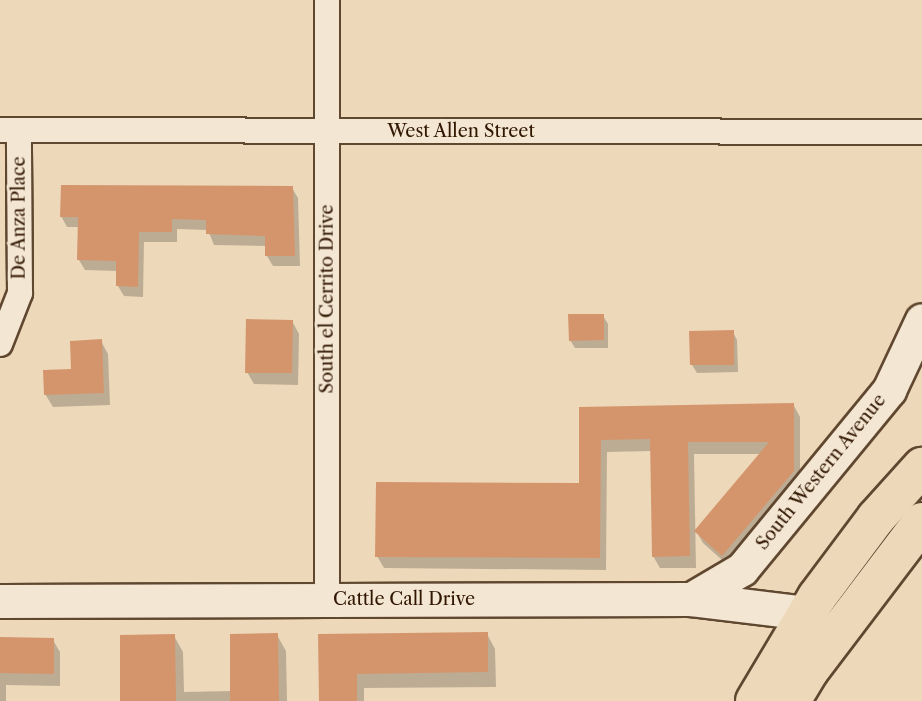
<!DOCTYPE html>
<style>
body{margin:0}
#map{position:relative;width:922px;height:701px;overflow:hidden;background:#edd8b9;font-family:"Libre Caslon Text",serif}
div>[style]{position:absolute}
.shadow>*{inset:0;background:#0003}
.building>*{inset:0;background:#d4956c}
.roads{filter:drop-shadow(2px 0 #604730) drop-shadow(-2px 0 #604730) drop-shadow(0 2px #604730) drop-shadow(0 -2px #604730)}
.street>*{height:24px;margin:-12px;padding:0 12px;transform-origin:12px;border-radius:12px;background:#f3e6d2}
.secondary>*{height:33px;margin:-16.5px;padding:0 16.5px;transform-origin:16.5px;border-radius:16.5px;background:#f3e6d2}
.highway>*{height:38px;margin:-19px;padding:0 19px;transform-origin:19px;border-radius:19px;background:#edd8b9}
span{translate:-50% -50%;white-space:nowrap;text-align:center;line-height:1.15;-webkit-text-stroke:5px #f3e6d2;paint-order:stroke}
.street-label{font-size:18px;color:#311702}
</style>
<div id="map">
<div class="shadow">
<div style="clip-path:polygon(292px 188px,298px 198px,300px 266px,273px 266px,267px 256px,267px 246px,214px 245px,208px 230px,177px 229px,177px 242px,144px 242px,143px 297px,124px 296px,118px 286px,118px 271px,85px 270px,79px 260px,80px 227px,67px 227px,61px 216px)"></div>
<div style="clip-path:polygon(603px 316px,608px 324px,608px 348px,575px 348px,570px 340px)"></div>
<div style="clip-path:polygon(292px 321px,299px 334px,298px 385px,254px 384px,247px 372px)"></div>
<div style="clip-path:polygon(733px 332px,737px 340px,738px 372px,697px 373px,692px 365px)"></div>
<div style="clip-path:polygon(101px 341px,108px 354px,110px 405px,53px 407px,45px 394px)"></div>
<div style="clip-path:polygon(793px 404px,800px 417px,800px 484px,730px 567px,703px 543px,696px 531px,761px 454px,694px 454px,696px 568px,660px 568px,653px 556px,652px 451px,607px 452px,606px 570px,384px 568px,377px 556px,581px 485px,581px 409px)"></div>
<div style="clip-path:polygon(487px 634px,495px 649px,496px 687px,364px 688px,364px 701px,320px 701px,320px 636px)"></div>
<div style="clip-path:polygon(277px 635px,286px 651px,287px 701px,122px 701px,174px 636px,183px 652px,184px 692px,232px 691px)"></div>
<div style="clip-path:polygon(0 639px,53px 640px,60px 652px,60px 686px,6px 685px,6px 701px,0 701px)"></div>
</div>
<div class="building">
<div style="clip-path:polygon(61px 185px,293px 186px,295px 256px,265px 256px,265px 236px,206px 234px,206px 220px,172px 219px,172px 232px,139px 232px,138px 287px,116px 286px,116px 261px,77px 260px,78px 217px,60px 217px)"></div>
<div style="clip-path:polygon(568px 314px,604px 314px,604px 340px,569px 341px)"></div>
<div style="clip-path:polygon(246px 319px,293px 320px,292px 373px,245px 373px)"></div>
<div style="clip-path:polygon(734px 330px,734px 365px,690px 365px,689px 331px)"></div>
<div style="clip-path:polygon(102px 339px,104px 393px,44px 395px,43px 370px,71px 369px,70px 341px)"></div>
<div style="clip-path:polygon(794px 403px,794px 471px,722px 556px,694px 531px,769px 442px,688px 442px,690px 556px,652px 557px,650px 439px,601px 440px,600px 558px,375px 557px,376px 482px,579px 483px,579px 407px)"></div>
<div style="clip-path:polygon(488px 632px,488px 672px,357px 674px,357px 701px,319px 701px,318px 634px)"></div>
<div style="clip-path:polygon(278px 633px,279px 701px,230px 701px,230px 634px)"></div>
<div style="clip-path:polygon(175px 634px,176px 701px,120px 701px,120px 635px)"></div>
<div style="clip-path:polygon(0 637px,54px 638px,54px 674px,0 673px)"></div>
</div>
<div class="roads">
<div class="street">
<div style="left:0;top:130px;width:922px;rotate:0.12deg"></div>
<div style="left:0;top:344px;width:55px;rotate:-68.6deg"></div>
<div style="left:20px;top:293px;width:163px;rotate:-90.4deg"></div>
<div style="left:327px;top:598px;width:598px;rotate:-90deg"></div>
</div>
<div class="secondary">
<div style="left:691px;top:599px;width:59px;rotate:-30.5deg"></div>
<div style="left:742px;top:569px;width:232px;rotate:-50.6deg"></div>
<div style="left:889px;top:390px;width:77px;rotate:-64.8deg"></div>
<div style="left:0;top:601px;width:691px;rotate:-0.17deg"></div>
<div style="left:691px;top:599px;width:117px;rotate:6.9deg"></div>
</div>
<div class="highway">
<div style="left:755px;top:701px;width:121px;rotate:-59.2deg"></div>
<div style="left:817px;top:597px;width:99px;rotate:-53.2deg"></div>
<div style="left:876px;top:518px;width:69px;rotate:-48deg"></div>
<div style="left:791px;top:701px;width:35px;rotate:-59deg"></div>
<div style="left:809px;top:671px;width:187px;rotate:-52.8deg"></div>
</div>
</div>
<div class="street-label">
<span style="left:461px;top:131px">West Allen Street</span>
<span style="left:19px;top:218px;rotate:-90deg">De Anza Place</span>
<span style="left:327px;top:299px;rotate:-90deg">South el Cerrito Drive</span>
<span style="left:821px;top:472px;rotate:-51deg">South Western Avenue</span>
<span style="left:404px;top:599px">Cattle Call Drive</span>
</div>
</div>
